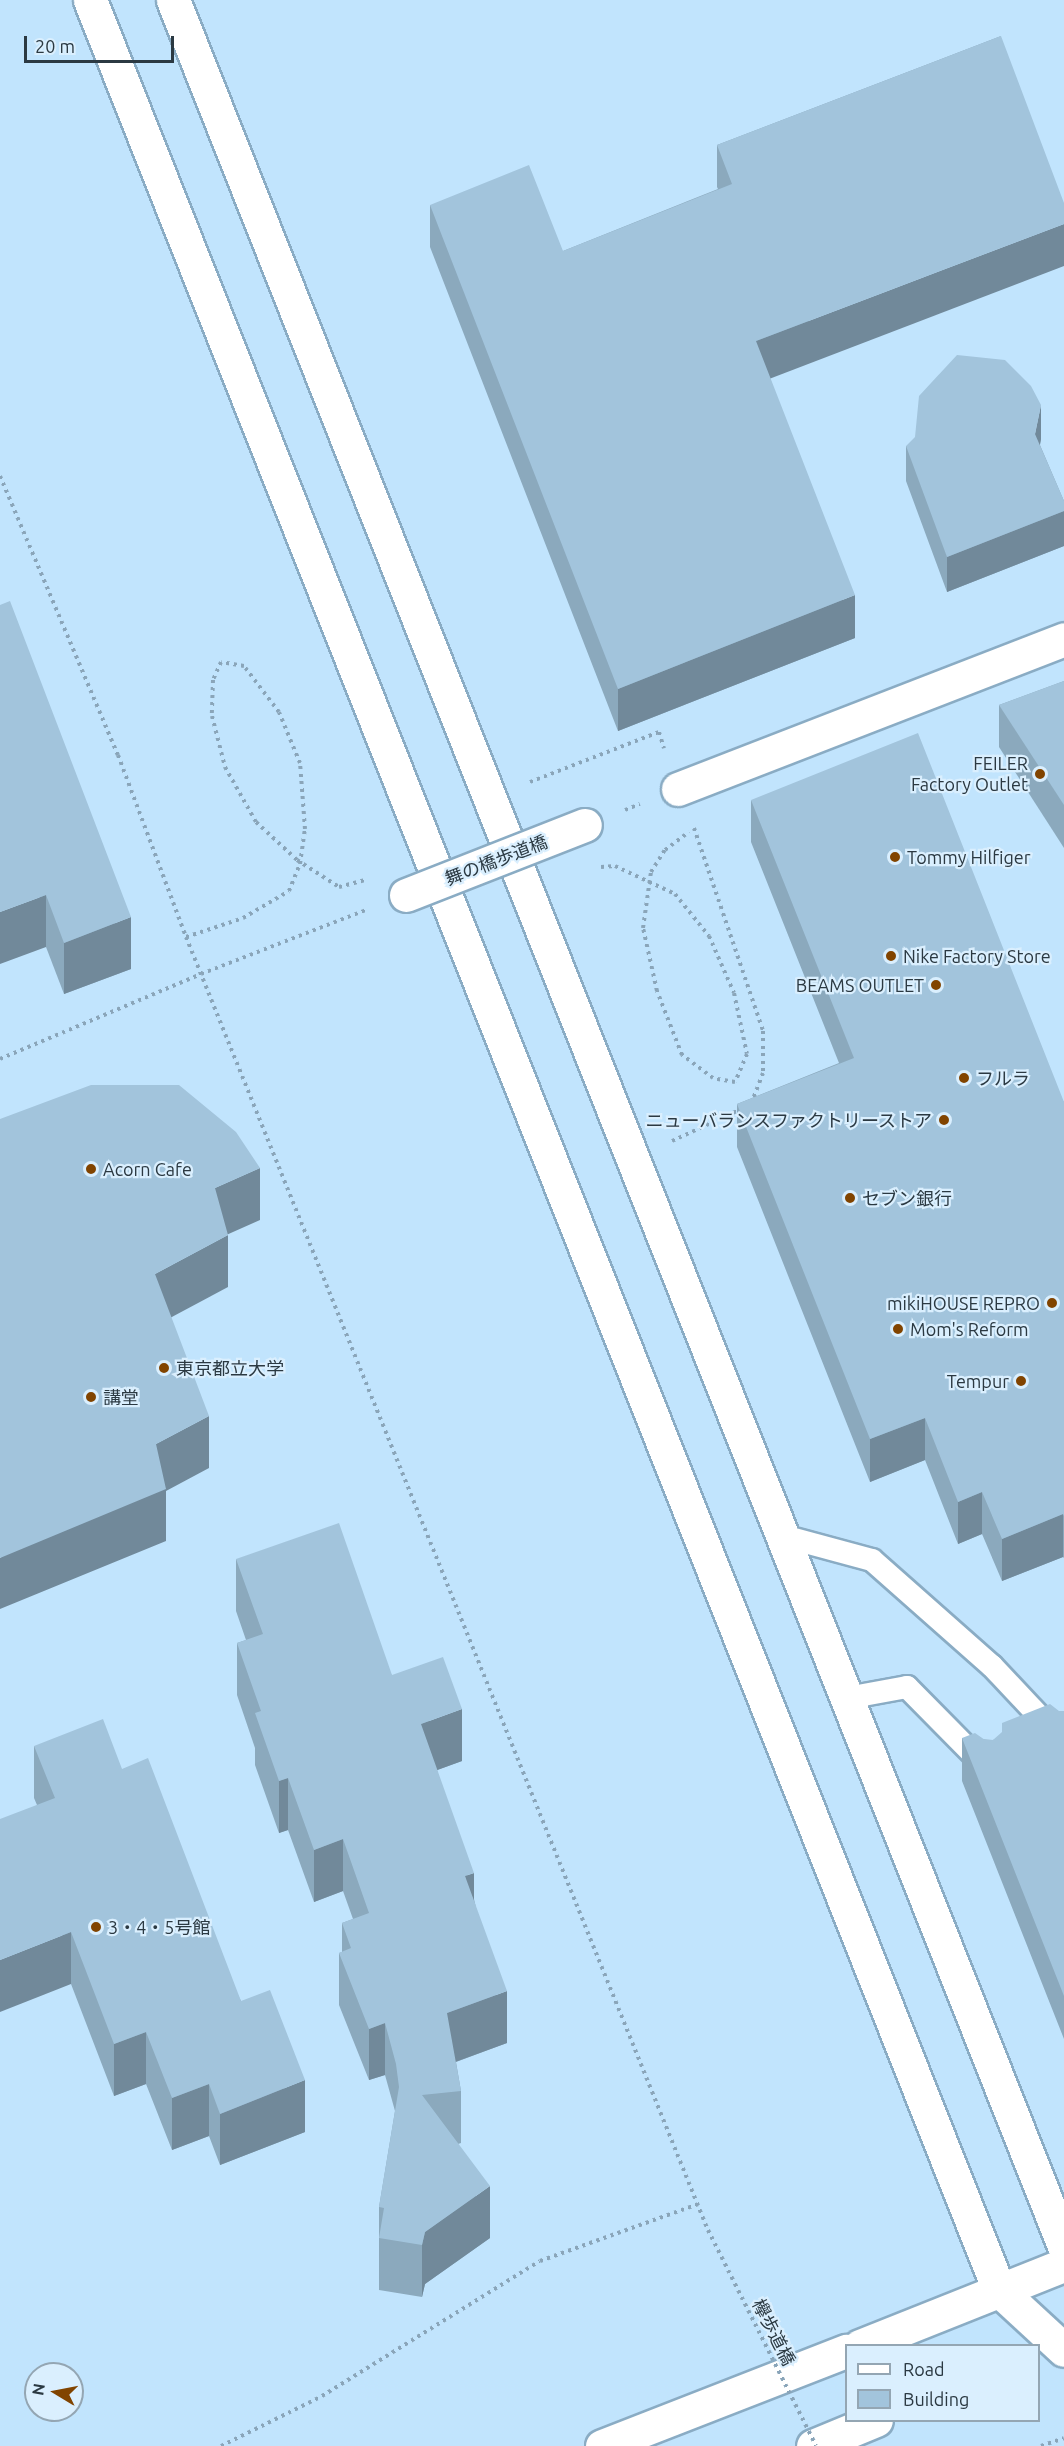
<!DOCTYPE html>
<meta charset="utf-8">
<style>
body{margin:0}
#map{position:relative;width:1064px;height:2446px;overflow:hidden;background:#c1e4fd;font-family:Ubuntu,"Noto Sans JP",sans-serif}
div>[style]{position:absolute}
.path>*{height:4px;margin-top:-2px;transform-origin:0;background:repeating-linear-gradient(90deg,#8aa5b9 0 3px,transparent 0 7.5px)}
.roads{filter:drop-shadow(2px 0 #8aacc4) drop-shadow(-2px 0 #8aacc4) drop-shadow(0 2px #8aacc4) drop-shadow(0 -2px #8aacc4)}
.service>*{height:22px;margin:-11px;padding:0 11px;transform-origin:11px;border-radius:11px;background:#fff}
.pedestrian>*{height:33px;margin:-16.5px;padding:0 16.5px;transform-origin:16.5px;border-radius:16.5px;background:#fff}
.tertiary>*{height:33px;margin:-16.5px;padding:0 16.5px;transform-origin:16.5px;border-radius:16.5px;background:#fff}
.path-bridge>*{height:4px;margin-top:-2px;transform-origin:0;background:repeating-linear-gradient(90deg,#8aa5b9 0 3px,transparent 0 7.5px)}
.bridges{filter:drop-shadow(2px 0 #8aacc4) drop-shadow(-2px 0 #8aacc4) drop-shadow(0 2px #8aacc4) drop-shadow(0 -2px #8aacc4)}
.pedestrian-bridge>*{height:33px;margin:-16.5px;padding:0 16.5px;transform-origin:16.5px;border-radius:16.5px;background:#fff}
.wall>*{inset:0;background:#8ba9bd}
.shaded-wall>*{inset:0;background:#71899a}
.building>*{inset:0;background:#a2c4dc}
.dots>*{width:16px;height:16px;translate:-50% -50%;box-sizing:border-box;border:3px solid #daeffe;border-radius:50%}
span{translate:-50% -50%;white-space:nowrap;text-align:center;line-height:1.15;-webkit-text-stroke:4.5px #daeffe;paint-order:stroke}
.poi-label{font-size:18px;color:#2b3942}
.right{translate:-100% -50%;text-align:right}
.left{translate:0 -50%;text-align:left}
.street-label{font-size:18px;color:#2b3942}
.legend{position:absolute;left:845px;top:2344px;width:195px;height:78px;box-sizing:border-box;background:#daeffe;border:2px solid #94a6b3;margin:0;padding:8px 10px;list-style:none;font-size:18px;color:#2b3942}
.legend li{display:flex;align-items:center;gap:12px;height:30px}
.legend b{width:30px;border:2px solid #94a6b3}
.north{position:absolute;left:24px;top:2362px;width:60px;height:60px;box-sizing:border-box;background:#daeffe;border:2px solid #94a6b3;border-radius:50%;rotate:280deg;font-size:16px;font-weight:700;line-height:24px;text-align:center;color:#2b3942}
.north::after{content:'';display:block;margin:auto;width:21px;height:27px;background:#814400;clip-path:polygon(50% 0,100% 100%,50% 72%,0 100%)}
.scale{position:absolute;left:24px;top:36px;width:150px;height:27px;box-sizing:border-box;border:3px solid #2b3942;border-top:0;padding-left:8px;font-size:18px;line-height:21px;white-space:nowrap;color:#2b3942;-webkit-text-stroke:4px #daeffe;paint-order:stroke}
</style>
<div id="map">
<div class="path">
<div style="left:0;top:476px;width:303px;rotate:67.1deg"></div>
<div style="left:118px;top:755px;width:194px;rotate:69.5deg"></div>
<div style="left:186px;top:937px;width:1394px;rotate:68.02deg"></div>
<div style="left:530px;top:782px;width:138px;rotate:-21.2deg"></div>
<div style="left:659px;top:732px;width:17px;rotate:73deg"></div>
<div style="left:625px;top:810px;width:16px;rotate:-22deg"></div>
<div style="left:694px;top:828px;width:214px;rotate:71.2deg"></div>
<div style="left:763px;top:1031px;width:42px;rotate:90deg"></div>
<div style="left:763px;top:1073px;width:30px;rotate:111deg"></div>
<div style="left:601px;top:867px;width:14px;rotate:-4deg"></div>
<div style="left:615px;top:866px;width:66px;rotate:25deg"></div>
<div style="left:675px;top:894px;width:54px;rotate:51deg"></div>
<div style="left:709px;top:936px;width:62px;rotate:66.3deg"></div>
<div style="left:734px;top:993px;width:62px;rotate:78deg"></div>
<div style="left:747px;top:1054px;width:30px;rotate:113deg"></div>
<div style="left:735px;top:1082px;width:22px;rotate:-170deg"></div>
<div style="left:713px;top:1078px;width:39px;rotate:-143deg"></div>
<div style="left:682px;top:1055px;width:69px;rotate:-111.3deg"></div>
<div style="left:657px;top:991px;width:65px;rotate:-102.5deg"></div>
<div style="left:643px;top:928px;width:57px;rotate:-81.9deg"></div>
<div style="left:651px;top:872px;width:26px;rotate:-58deg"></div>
<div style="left:665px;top:850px;width:30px;rotate:-37deg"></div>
<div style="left:186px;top:937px;width:60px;rotate:-18.4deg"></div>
<div style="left:243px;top:918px;width:53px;rotate:-30.4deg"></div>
<div style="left:289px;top:891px;width:29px;rotate:-68deg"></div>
<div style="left:300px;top:864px;width:35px;rotate:-82deg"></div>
<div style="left:305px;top:829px;width:66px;rotate:-94.3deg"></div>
<div style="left:300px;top:763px;width:55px;rotate:-112.4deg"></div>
<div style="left:279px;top:712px;width:58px;rotate:-127.3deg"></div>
<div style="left:244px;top:666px;width:23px;rotate:-170deg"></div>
<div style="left:221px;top:662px;width:20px;rotate:114deg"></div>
<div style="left:213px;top:680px;width:36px;rotate:92deg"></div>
<div style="left:212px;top:716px;width:53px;rotate:75.7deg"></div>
<div style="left:225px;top:767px;width:63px;rotate:60.6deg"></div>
<div style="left:256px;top:822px;width:56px;rotate:42.8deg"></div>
<div style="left:297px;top:860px;width:50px;rotate:32.7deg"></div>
<div style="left:339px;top:887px;width:28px;rotate:-15deg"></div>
<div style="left:0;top:1059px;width:218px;rotate:-22.9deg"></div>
<div style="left:201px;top:974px;width:177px;rotate:-21.2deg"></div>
<div style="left:672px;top:1141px;width:74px;rotate:-24.8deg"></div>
<div style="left:221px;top:2446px;width:113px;rotate:-26.3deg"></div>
<div style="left:322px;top:2396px;width:256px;rotate:-31.8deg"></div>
<div style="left:540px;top:2261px;width:168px;rotate:-19.8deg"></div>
<div style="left:1041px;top:2446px;width:24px;rotate:-19deg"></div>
</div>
<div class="roads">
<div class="service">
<div style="left:783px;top:1536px;width:92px;rotate:15.1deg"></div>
<div style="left:872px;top:1560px;width:160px;rotate:41.5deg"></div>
<div style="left:992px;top:1666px;width:91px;rotate:46.8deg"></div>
<div style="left:847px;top:1698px;width:61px;rotate:-10.4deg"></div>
<div style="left:907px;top:1687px;width:110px;rotate:45.4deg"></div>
</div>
<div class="pedestrian">
<div style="left:678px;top:789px;width:414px;rotate:-21.2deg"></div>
</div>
<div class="tertiary">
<div style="left:90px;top:0;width:2464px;rotate:68.35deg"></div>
<div style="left:999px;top:2290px;width:88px;rotate:42.7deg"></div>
<div style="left:173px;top:0;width:2416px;rotate:68.36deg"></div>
<div style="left:860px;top:2346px;width:219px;rotate:-21.7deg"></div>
<div style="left:602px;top:2446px;width:262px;rotate:-21.3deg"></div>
<div style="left:813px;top:2446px;width:68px;rotate:-22.4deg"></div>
</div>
</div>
<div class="path-bridge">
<div style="left:708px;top:2230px;width:241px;rotate:63.4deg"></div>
</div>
<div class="bridges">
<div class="pedestrian-bridge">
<div style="left:406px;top:895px;width:192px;rotate:-21.4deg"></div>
</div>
</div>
<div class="wall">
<div style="clip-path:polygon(1001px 36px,770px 378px,855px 638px,618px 731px,430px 247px,430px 205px,563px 251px,718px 189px,717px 187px,717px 145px)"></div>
<div style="clip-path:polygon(1041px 439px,1040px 445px,1064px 501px,1064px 546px,947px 592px,906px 481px,906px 446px)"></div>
<div style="clip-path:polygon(0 605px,131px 969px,64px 994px,46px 947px)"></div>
<div style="clip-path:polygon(1064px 681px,1064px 848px,999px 747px,999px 705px)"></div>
<div style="clip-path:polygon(751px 800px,1064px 1102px,1064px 1558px,1063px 1557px,1002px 1581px,982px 1534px,958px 1544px,925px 1460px,870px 1482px,737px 1147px,737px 1104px,839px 1063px,751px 842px)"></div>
<div style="clip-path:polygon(236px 1559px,392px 1675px,462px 1761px,437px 1770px,474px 1899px,507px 2043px,456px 2062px,461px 2091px,461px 2143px,458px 2144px,490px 2238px,425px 2284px,422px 2297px,379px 2290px,379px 2207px,395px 2111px,385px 2075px,369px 2080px,339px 2005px,339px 1953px,342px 1952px,342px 1923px,353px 1919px,343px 1891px,314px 1902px,288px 1830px,279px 1833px,255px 1765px,255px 1748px,237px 1695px,237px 1643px,246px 1640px,236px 1611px)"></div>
<div style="clip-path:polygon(1059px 1711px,1064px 1711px,1064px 2039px,962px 1781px,962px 1738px,993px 1740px)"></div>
<div style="clip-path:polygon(34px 1746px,122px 1769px,241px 2001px,305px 2132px,220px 2165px,209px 2136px,172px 2150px,146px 2084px,114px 2096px,71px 1984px,37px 1805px,34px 1798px)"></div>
</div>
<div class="shaded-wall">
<div style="clip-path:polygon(1064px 224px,1064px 266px,756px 384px,756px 341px)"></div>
<div style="clip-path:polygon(1041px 405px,1041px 439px,1035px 469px,1035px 434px)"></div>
<div style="clip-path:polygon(1064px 511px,1064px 546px,947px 592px,947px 557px)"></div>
<div style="clip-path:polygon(855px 595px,855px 638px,618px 731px,618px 689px)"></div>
<div style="clip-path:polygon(46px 895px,46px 947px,0 964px,0 912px)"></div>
<div style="clip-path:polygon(131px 917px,131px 969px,64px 994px,64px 943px)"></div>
<div style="clip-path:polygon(260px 1168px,260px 1220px,215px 1240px,215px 1188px)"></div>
<div style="clip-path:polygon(228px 1235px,228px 1287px,155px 1326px,155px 1274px)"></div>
<div style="clip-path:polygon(209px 1416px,209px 1468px,166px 1491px,166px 1541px,0 1609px,0 1558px,156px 1444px)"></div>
<div style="clip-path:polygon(925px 1418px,925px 1460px,870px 1482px,870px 1439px)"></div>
<div style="clip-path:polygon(982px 1492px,982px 1534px,958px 1544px,958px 1502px)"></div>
<div style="clip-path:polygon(1063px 1514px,1063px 1557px,1002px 1581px,1002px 1539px)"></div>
<div style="clip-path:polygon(462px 1709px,462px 1761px,421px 1776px,421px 1724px)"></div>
<div style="clip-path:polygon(288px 1778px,288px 1830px,279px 1833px,279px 1781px)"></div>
<div style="clip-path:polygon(343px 1839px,343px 1891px,314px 1902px,314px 1850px)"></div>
<div style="clip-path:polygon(474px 1873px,474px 1924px,465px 1876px)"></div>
<div style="clip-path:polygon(71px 1932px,71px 1984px,0 2012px,0 1960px)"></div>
<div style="clip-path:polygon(507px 1991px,507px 2043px,447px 2065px,447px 2013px)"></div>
<div style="clip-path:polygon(385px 2023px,385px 2075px,369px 2080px,369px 2029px)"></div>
<div style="clip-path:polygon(146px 2032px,146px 2084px,114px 2096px,114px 2044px)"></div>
<div style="clip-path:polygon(305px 2080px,305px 2132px,220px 2165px,220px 2114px)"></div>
<div style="clip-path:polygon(209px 2084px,209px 2136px,172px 2150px,172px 2098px)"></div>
<div style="clip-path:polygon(490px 2186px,490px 2238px,425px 2284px,422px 2297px,422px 2245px,425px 2232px)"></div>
</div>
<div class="building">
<div style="clip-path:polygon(1001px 36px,1064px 203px,1064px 224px,756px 341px,855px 595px,618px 689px,430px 205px,529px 165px,563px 251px,732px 184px,717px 145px)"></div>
<div style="clip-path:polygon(957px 355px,1005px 360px,1031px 386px,1041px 405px,1035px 434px,1064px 501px,1064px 511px,947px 557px,906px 446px,915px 437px,919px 396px)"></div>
<div style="clip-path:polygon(10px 601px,131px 917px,64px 943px,46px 895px,0 912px,0 605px)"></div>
<div style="clip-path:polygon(1064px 681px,1064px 805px,999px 705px)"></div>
<div style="clip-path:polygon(918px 733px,1064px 1102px,1064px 1516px,1063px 1514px,1002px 1539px,982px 1492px,958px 1502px,925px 1418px,870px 1439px,737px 1104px,854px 1058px,751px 800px)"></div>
<div style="clip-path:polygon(91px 1085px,179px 1085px,236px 1132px,260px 1168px,215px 1188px,228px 1235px,155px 1274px,209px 1416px,156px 1444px,166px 1489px,0 1558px,0 1119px)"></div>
<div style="clip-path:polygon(339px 1523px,392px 1675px,443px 1657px,462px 1709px,421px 1724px,474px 1873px,465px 1876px,507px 1991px,447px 2013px,461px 2091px,422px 2095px,490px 2186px,425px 2232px,422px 2245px,379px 2238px,384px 2208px,379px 2207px,399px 2087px,396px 2064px,385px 2023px,369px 2029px,339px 1953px,351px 1948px,342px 1923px,369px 1913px,343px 1839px,314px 1850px,288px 1778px,279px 1781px,255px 1713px,261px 1711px,237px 1643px,263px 1634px,236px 1559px)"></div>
<div style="clip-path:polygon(1050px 1704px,1059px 1711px,1064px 1711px,1064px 1996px,962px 1738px,975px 1733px,985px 1740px,993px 1740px,1002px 1732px,1002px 1723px)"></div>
<div style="clip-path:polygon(103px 1719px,122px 1769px,148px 1758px,241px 2001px,270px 1990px,305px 2080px,220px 2114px,209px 2084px,172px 2098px,146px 2032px,114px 2044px,71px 1932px,0 1960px,0 1819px,55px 1798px,34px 1746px)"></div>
</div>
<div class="dots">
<div style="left:1040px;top:774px;background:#814400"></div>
<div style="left:895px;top:857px;background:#814400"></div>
<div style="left:891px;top:956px;background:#814400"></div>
<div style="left:936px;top:985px;background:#814400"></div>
<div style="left:964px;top:1078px;background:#814400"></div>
<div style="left:944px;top:1120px;background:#814400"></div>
<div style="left:91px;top:1169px;background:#814400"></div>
<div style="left:850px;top:1198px;background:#814400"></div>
<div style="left:1052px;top:1303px;background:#814400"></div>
<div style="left:898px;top:1329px;background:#814400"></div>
<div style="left:164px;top:1368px;background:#814400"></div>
<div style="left:1021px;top:1381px;background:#814400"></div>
<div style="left:91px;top:1397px;background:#814400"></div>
<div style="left:96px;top:1927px;background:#814400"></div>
</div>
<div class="poi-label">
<span class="right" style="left:1028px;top:774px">FEILER<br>Factory Outlet</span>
<span class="left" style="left:907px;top:857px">Tommy Hilfiger</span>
<span class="left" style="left:903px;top:956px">Nike Factory Store</span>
<span class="right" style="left:924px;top:985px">BEAMS OUTLET</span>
<span class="left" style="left:976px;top:1078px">フルラ</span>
<span class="right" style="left:932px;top:1120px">ニューバランスファクトリーストア</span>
<span class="left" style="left:103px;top:1169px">Acorn Cafe</span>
<span class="left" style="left:862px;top:1198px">セブン銀行</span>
<span class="right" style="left:1040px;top:1303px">mikiHOUSE REPRO</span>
<span class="left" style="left:910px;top:1329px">Mom's Reform</span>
<span class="left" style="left:176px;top:1368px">東京都立大学</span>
<span class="right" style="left:1009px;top:1381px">Tempur</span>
<span class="left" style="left:103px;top:1397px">講堂</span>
<span class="left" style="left:108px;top:1927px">3・4・5号館</span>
</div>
<div class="street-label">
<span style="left:496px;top:860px;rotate:-21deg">舞の橋歩道橋</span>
<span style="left:774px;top:2332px;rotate:63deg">欅歩道橋</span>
</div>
<ul class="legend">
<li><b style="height:8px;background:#fff"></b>Road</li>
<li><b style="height:16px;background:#a2c4dc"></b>Building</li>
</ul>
<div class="north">N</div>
<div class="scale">20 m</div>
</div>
